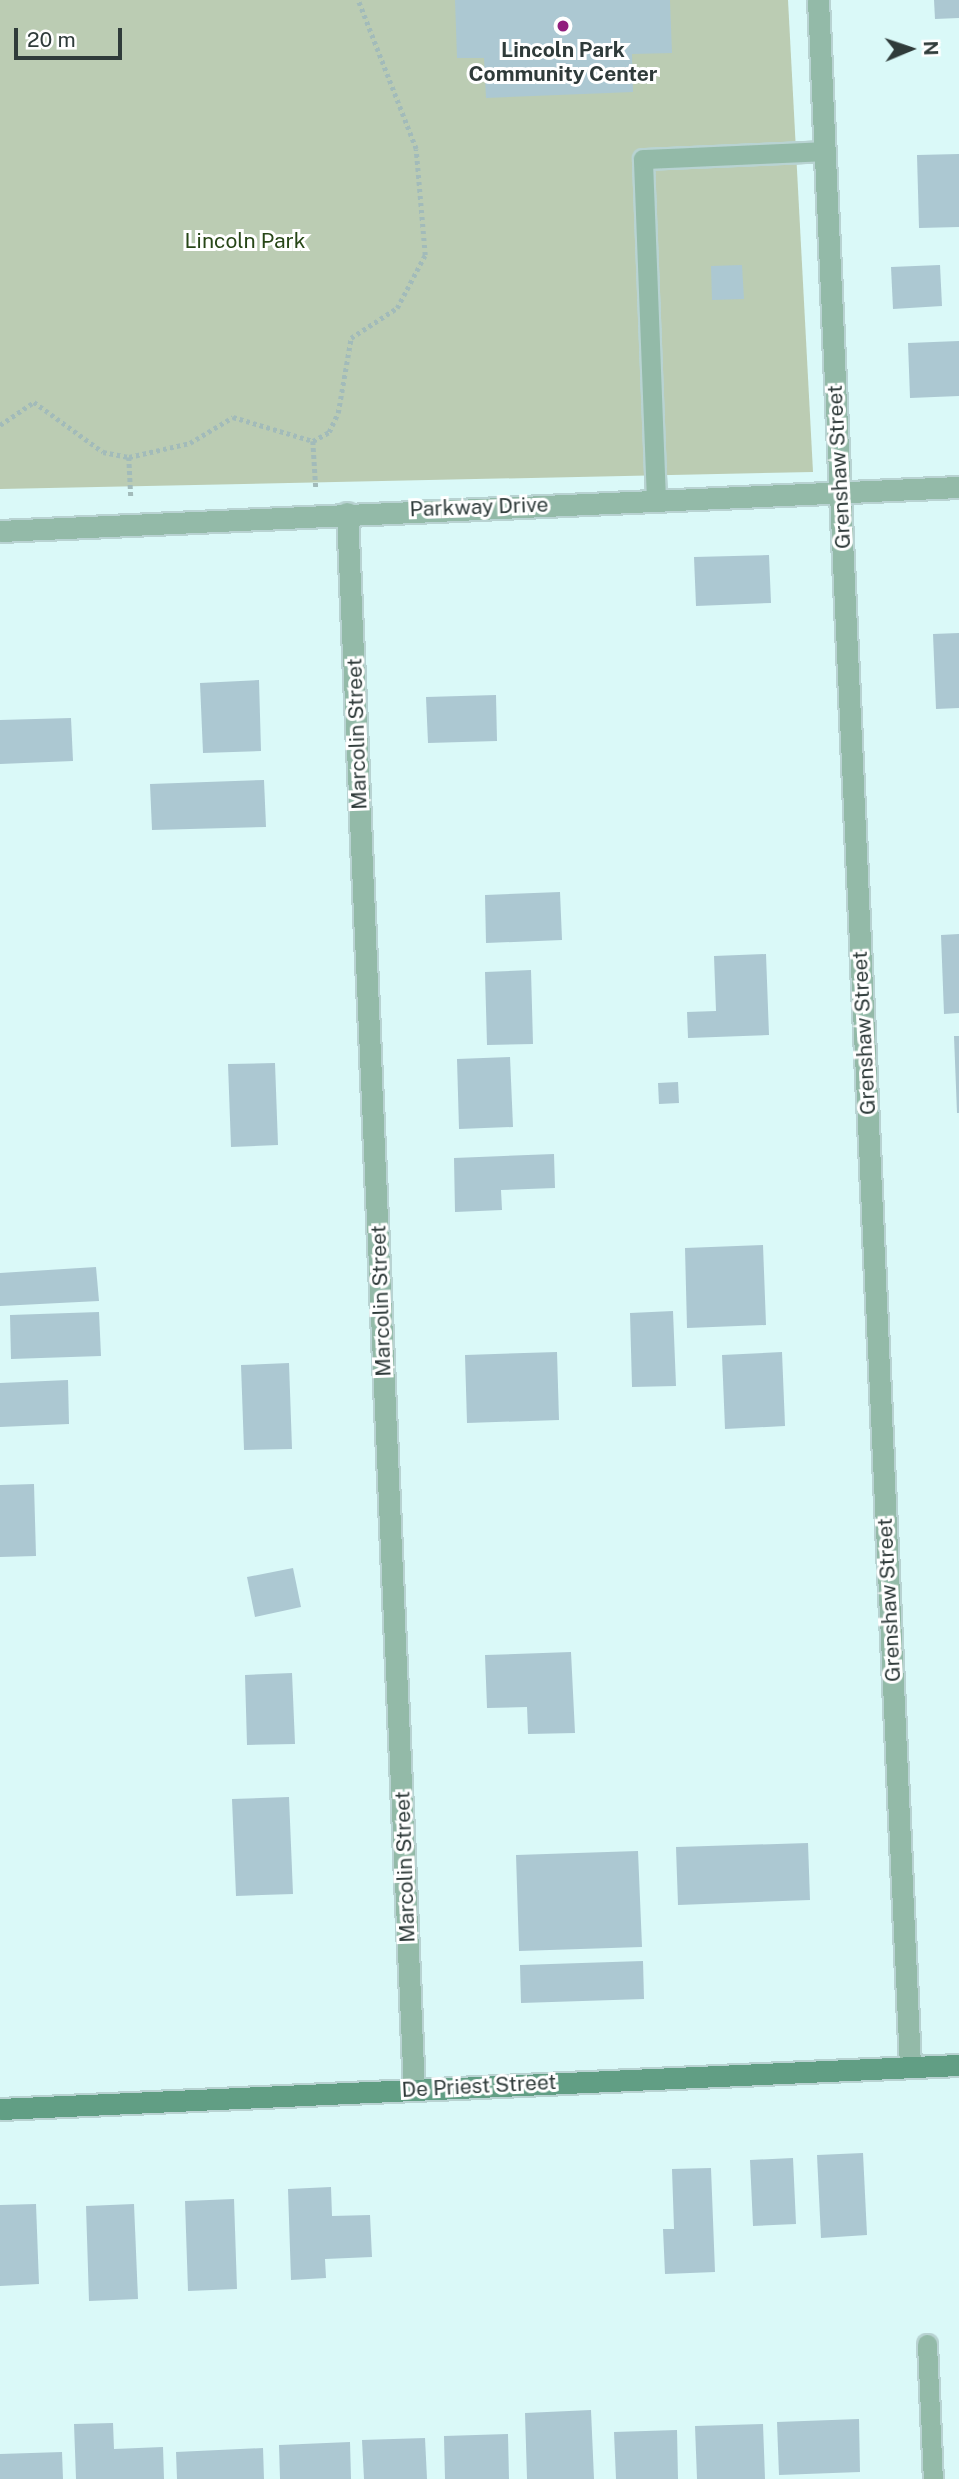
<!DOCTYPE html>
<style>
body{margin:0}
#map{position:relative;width:959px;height:2479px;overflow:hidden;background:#daf9f8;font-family:"Public Sans",sans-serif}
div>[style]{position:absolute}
.green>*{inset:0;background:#bbccb3}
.building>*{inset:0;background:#acc8d2}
.path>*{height:4.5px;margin-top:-2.25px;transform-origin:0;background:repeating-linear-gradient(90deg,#a2bbba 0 3.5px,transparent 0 7px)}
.roads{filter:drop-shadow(2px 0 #b8d3d2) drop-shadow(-2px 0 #b8d3d2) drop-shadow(0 2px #b8d3d2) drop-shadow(0 -2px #b8d3d2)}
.lane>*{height:19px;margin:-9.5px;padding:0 9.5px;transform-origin:9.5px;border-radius:9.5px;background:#93baa8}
.street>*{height:21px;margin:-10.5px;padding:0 10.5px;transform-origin:10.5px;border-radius:10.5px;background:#93baa8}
.secondary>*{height:21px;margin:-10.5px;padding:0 10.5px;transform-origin:10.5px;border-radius:10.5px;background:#619e84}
.dots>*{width:19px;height:19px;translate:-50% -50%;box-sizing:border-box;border:4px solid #fff;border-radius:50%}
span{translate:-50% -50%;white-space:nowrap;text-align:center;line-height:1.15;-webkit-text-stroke:6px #fff;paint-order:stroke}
.poi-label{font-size:21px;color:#2f3b3a;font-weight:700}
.park-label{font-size:21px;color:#274617}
.street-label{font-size:21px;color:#2f3b3a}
.north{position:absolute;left:875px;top:14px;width:70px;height:70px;-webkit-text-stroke:5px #fff;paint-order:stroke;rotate:88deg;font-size:19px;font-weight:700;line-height:28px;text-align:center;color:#2f3b3a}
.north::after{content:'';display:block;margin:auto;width:24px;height:32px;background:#2f3b3a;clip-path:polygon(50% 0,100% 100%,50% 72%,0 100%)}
.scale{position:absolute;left:14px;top:28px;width:108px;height:32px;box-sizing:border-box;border:4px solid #2f3b3a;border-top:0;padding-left:9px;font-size:21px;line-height:24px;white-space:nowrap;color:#2f3b3a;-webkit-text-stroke:5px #fff;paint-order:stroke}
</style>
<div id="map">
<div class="green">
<div style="clip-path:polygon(0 0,788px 0,813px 472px,0 489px)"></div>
</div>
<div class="building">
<div style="clip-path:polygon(455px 0,670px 0,672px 53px,632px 54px,633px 92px,486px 98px,484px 58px,457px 58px)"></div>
<div style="clip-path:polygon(934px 0,959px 0,959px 18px,935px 19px)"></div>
<div style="clip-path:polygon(959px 154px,959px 227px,919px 228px,917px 155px)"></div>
<div style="clip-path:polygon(742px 265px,744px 299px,712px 300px,711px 266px)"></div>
<div style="clip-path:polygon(940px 265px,942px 306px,893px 309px,891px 267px)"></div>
<div style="clip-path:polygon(959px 341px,959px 396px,910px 398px,908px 343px)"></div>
<div style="clip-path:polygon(769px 555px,771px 603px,696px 606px,694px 557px)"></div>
<div style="clip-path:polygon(959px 633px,959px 708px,936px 709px,933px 634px)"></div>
<div style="clip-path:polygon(259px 680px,261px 751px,203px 753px,200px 683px)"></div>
<div style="clip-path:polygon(496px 695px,497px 741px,428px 743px,426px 697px)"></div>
<div style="clip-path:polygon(71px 718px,73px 761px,0 764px,0 720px)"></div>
<div style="clip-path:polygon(264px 780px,266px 827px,152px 830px,150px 784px)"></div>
<div style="clip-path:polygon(560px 892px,562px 940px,486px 943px,485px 895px)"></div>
<div style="clip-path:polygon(959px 934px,959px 1013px,944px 1014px,941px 935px)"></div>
<div style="clip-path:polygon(766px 954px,769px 1035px,688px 1038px,687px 1012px,716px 1011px,714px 956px)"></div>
<div style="clip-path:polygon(531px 970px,533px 1044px,487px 1045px,485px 972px)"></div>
<div style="clip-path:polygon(954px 1036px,959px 1036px,959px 1113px,957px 1113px)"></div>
<div style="clip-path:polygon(510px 1057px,513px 1127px,459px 1129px,457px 1059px)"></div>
<div style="clip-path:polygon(275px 1063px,278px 1145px,231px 1147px,228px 1064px)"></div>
<div style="clip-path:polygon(678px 1082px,679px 1103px,659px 1104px,658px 1083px)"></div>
<div style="clip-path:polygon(554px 1154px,555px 1188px,501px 1190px,502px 1210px,455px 1212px,454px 1158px)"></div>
<div style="clip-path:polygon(763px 1245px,766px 1325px,687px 1328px,685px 1248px)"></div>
<div style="clip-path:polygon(96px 1267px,99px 1301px,0 1306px,0 1273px)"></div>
<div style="clip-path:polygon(673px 1311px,676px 1386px,632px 1387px,630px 1313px)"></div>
<div style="clip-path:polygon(99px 1312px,101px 1356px,11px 1359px,10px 1315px)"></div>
<div style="clip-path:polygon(557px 1352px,559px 1420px,467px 1423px,465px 1355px)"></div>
<div style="clip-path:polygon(782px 1352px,785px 1426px,725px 1429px,722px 1355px)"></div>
<div style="clip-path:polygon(289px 1363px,292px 1449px,244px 1450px,241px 1365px)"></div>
<div style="clip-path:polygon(68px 1380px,69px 1424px,0 1427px,0 1383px)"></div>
<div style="clip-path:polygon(34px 1484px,36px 1556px,0 1557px,0 1485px)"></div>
<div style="clip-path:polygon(293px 1568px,301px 1607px,255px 1617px,247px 1577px)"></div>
<div style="clip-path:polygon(571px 1652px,575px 1733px,528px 1734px,527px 1707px,487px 1708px,485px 1655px)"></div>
<div style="clip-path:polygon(292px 1673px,295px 1744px,247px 1745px,245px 1675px)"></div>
<div style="clip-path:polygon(289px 1797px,293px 1894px,236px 1896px,232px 1799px)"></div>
<div style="clip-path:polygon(808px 1843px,810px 1900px,678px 1905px,676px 1847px)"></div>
<div style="clip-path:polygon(638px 1851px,642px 1947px,519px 1951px,516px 1855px)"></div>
<div style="clip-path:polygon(643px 1961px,644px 1999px,521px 2003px,520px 1965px)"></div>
<div style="clip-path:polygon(863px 2153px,867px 2235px,821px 2238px,817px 2155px)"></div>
<div style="clip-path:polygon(793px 2158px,796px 2224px,753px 2226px,750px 2160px)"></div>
<div style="clip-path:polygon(711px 2168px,715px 2272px,665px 2274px,663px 2229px,674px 2229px,672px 2169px)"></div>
<div style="clip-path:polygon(331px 2187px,332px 2216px,370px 2215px,372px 2257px,325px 2259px,326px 2278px,291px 2280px,288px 2189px)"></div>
<div style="clip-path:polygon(234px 2199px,237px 2289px,188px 2291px,185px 2201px)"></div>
<div style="clip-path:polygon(36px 2204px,39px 2284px,0 2286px,0 2205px)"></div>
<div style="clip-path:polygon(134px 2204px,138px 2299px,89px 2301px,86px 2206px)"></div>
<div style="clip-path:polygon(591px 2410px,594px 2479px,527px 2479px,525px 2413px)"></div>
<div style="clip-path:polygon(859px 2419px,860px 2472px,779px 2475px,777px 2422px)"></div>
<div style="clip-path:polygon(113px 2423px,114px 2449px,163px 2447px,164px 2479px,76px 2479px,74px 2424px)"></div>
<div style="clip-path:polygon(763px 2424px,765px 2479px,697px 2479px,695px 2426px)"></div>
<div style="clip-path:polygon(677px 2430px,678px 2479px,616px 2479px,614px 2432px)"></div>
<div style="clip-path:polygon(508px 2434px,509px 2479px,445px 2479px,444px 2436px)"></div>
<div style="clip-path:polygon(425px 2438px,427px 2479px,364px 2479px,362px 2440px)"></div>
<div style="clip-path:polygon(350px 2442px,351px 2479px,280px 2479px,279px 2445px)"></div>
<div style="clip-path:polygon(263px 2448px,264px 2479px,177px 2479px,176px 2452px)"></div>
<div style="clip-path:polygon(62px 2452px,63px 2479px,0 2479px,0 2454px)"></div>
</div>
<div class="path">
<div style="left:0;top:425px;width:41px;rotate:-34.1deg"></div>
<div style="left:34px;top:402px;width:85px;rotate:35.9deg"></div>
<div style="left:103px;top:452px;width:26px;rotate:11deg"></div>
<div style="left:129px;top:457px;width:63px;rotate:-12.9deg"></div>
<div style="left:190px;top:443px;width:50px;rotate:-31.2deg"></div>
<div style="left:233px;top:417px;width:84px;rotate:16.7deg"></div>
<div style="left:313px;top:441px;width:18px;rotate:-29deg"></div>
<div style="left:329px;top:432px;width:21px;rotate:-65deg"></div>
<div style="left:338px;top:413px;width:76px;rotate:-80.2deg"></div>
<div style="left:351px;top:338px;width:55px;rotate:-33.1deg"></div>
<div style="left:397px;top:308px;width:60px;rotate:-62.2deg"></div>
<div style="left:425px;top:255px;width:106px;rotate:-94.9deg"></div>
<div style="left:416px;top:149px;width:160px;rotate:-111.3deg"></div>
<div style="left:313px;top:441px;width:48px;rotate:86.4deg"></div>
<div style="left:129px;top:457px;width:41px;rotate:87.2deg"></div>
</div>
<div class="roads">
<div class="lane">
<div style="left:656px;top:500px;width:341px;rotate:-92.2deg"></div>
<div style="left:643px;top:159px;width:181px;rotate:-2.5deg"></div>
<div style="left:927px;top:2344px;width:135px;rotate:87.5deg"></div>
</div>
<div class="street">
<div style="left:818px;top:0;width:2069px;rotate:87.45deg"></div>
<div style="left:347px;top:513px;width:1577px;rotate:87.57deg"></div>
<div style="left:0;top:531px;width:960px;rotate:-2.63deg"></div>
</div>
<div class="secondary">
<div style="left:0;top:2109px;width:960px;rotate:-2.63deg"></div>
</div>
</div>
<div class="dots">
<div style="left:563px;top:26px;background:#911e7d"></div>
</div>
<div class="poi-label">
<span style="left:563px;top:62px">Lincoln Park<br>Community Center</span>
</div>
<div class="park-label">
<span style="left:245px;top:241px">Lincoln Park</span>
</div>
<div class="street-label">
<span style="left:839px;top:467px;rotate:-93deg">Grenshaw Street</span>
<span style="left:479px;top:507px;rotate:-2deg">Parkway Drive</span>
<span style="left:357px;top:734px;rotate:-92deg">Marcolin Street</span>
<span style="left:864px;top:1033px;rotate:-93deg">Grenshaw Street</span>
<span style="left:381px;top:1301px;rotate:-92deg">Marcolin Street</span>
<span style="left:889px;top:1600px;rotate:-93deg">Grenshaw Street</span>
<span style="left:405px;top:1867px;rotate:-92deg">Marcolin Street</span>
<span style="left:479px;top:2086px;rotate:-3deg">De Priest Street</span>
</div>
<div class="north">N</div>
<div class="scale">20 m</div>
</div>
